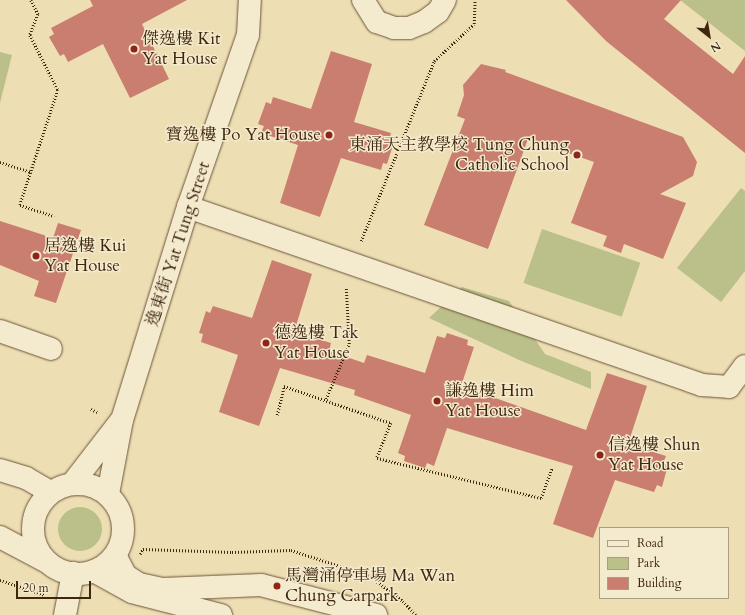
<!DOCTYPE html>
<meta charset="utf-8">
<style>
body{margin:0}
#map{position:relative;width:745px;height:615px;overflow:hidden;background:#eedeb4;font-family:Cardo,"Noto Serif TC",serif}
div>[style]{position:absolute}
.green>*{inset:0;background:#bbc08b;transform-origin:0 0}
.round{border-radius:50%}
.building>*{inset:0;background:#c97e6f}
.path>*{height:2.5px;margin-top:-1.25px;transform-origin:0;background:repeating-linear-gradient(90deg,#3f270f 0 1px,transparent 0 3px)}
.roads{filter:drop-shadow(0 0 1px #6b5538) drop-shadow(0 0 1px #6b5538)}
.minor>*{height:22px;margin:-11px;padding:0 11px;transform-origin:11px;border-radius:11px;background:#f4eace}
.minor>.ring{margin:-11px;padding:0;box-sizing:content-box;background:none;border:22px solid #f4eace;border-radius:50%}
.dots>*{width:11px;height:11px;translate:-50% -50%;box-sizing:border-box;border:2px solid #f4eace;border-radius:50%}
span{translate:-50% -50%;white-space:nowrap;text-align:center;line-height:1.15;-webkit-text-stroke:3px #f4eace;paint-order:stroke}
.poi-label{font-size:17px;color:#3f270f}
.left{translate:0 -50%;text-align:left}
.right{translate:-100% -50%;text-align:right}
.street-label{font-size:17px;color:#3f270f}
.legend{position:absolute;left:599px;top:527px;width:130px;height:72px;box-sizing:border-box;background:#f4eace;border:1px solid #ac9c82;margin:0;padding:5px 7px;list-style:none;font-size:12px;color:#3f270f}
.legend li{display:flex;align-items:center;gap:8px;height:20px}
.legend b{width:20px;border:1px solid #ac9c82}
.north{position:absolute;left:689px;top:16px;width:40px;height:40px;-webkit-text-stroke:3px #f4eace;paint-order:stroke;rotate:149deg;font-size:11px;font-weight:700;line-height:16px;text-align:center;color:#3f270f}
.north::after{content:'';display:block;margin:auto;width:14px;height:18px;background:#3f270f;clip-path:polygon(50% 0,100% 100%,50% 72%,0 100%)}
.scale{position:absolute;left:16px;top:581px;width:75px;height:18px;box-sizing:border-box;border:2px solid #3f270f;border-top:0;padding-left:5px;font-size:12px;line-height:14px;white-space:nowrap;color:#3f270f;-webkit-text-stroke:3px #f4eace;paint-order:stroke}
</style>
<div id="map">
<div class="green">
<div style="clip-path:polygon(680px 0,745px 0,745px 51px)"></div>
<div style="clip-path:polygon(0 52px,12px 55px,0 103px)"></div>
<div style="clip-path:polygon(741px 188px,745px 191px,745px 271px,721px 302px,677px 268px)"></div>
<div style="left:542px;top:229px;width:104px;height:57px;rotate:19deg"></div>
<div style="clip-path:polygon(462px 287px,509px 301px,545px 354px,591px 372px,591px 389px,519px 360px,429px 318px)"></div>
<div class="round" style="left:58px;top:507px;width:44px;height:44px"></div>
</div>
<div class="building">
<div style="clip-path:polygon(90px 0,187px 0,142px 24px,169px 79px,130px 98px,103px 44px,68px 62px,64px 54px,60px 56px,49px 37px,54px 34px,51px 28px,93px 6px)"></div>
<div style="clip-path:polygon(566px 0,681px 0,664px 19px,733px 74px,745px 56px,745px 153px,606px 41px)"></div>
<div style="clip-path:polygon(331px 51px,372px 64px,354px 122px,391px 133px,389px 141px,394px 142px,387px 164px,383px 163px,381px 170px,341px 158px,320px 217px,280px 203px,298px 145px,261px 133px,264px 126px,258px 124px,266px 102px,271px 104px,273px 97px,311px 109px)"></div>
<div style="clip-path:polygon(481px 64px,506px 70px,505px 72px,683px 137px,697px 162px,693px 176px,660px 194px,686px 203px,663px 259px,624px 244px,621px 253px,603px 246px,607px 236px,571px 223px,594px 162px,528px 139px,488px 249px,424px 225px,465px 119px,457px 116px,464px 95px,463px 85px)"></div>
<div style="clip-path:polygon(0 221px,53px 238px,58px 223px,81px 230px,56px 303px,34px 296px,39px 281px,0 265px)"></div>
<div style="clip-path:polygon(272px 260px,312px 274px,294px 332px,331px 343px,329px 351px,364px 363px,367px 355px,425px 373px,437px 336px,445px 338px,447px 333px,468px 340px,467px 345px,474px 347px,461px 386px,586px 430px,607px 373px,647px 386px,628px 444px,666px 456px,663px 463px,668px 465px,662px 487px,657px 485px,654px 492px,615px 480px,593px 538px,553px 524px,573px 466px,447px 428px,434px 466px,427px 463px,425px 468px,404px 461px,405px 456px,398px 453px,411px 415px,354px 395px,355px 390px,280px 368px,259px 426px,219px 412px,238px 355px,201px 342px,203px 334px,199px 333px,206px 311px,210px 313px,213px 306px,252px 318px)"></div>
</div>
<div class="path">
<div style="left:31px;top:0;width:16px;rotate:63deg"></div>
<div style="left:38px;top:14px;width:22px;rotate:111deg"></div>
<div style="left:30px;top:35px;width:62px;rotate:63deg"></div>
<div style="left:58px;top:90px;width:121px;rotate:108.3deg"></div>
<div style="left:20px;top:205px;width:36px;rotate:18deg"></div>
<div style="left:0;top:162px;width:33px;rotate:18deg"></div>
<div style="left:361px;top:241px;width:194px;rotate:-67.9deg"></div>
<div style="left:434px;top:61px;width:54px;rotate:-42.8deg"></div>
<div style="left:474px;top:24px;width:24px;rotate:-88deg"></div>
<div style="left:326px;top:399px;width:60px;rotate:-67.3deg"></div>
<div style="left:349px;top:344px;width:57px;rotate:-93deg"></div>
<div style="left:91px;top:409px;width:7px;rotate:27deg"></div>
<div style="left:277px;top:415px;width:30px;rotate:-76deg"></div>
<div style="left:284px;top:386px;width:113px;rotate:19.1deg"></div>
<div style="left:391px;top:423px;width:38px;rotate:112deg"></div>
<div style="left:377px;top:458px;width:169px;rotate:13.7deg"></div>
<div style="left:541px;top:498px;width:32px;rotate:-70deg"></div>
<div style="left:140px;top:554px;width:6px;rotate:-59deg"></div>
<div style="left:143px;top:549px;width:89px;rotate:1.9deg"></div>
<div style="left:232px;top:552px;width:59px;rotate:-1.9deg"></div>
<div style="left:291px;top:550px;width:83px;rotate:18.2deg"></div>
<div style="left:370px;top:576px;width:41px;rotate:37.1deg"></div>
<div style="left:403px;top:601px;width:19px;rotate:47deg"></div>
<div style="left:0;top:580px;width:47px;rotate:18.4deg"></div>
</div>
<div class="roads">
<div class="minor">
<div style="left:363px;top:0;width:26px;rotate:58deg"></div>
<div style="left:377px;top:22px;width:18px;rotate:19deg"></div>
<div style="left:394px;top:28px;width:15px"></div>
<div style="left:409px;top:28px;width:16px;rotate:-22deg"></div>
<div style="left:424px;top:22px;width:17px;rotate:-36deg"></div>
<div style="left:438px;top:12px;width:14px;rotate:-60deg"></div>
<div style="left:188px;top:207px;width:544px;rotate:19.1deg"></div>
<div style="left:702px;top:385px;width:27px;rotate:4deg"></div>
<div style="left:729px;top:387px;width:26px;rotate:-53deg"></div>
<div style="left:0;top:331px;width:54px;rotate:19.4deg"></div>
<div style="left:0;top:470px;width:27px;rotate:17deg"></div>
<div style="left:26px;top:478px;width:28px;rotate:30deg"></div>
<div class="ring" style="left:33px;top:484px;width:68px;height:68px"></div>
<div style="left:72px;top:484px;width:78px;rotate:-52.3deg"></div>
<div style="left:108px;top:494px;width:75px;rotate:-79.3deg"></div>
<div style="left:122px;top:420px;width:223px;rotate:-72.8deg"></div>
<div style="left:188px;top:207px;width:182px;rotate:-70.8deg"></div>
<div style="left:248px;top:35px;width:35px;rotate:-87deg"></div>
<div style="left:0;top:537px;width:53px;rotate:28deg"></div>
<div style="left:115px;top:555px;width:22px;rotate:63deg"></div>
<div style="left:125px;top:575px;width:17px;rotate:33deg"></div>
<div style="left:139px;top:584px;width:25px;rotate:12deg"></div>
<div style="left:163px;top:589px;width:98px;rotate:-2.3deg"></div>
<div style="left:261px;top:585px;width:119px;rotate:14.6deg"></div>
<div style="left:94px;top:571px;width:43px;rotate:28.9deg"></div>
<div style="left:132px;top:592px;width:92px;rotate:14.5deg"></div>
<div style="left:65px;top:615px;width:43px;rotate:-79.2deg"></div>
</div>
</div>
<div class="dots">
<div style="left:134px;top:49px;background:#8f2418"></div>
<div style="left:329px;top:135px;background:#8f2418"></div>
<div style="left:577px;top:155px;background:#8f2418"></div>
<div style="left:36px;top:256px;background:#8f2418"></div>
<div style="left:266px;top:343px;background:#8f2418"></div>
<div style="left:437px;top:401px;background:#8f2418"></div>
<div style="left:600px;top:455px;background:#8f2418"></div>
<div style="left:277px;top:586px;background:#8f2418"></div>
</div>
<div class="poi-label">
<span class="left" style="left:142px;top:49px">傑逸樓 Kit<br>Yat House</span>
<span class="right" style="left:321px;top:135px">寶逸樓 Po Yat House</span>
<span class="right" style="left:569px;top:155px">東涌天主教學校 Tung Chung<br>Catholic School</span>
<span class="left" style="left:44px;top:256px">居逸樓 Kui<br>Yat House</span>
<span class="left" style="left:274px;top:343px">德逸樓 Tak<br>Yat House</span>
<span class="left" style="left:445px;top:401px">謙逸樓 Him<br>Yat House</span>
<span class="left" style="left:608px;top:455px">信逸樓 Shun<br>Yat House</span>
<span class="left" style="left:285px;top:586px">馬灣涌停車場 Ma Wan<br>Chung Carpark</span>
</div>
<div class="street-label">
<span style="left:178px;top:244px;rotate:-72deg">逸東街 Yat Tung Street</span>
</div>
<ul class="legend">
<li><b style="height:5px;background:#f4eace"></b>Road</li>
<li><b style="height:11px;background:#bbc08b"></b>Park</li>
<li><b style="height:11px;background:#c97e6f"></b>Building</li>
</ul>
<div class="north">N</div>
<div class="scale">20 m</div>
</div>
